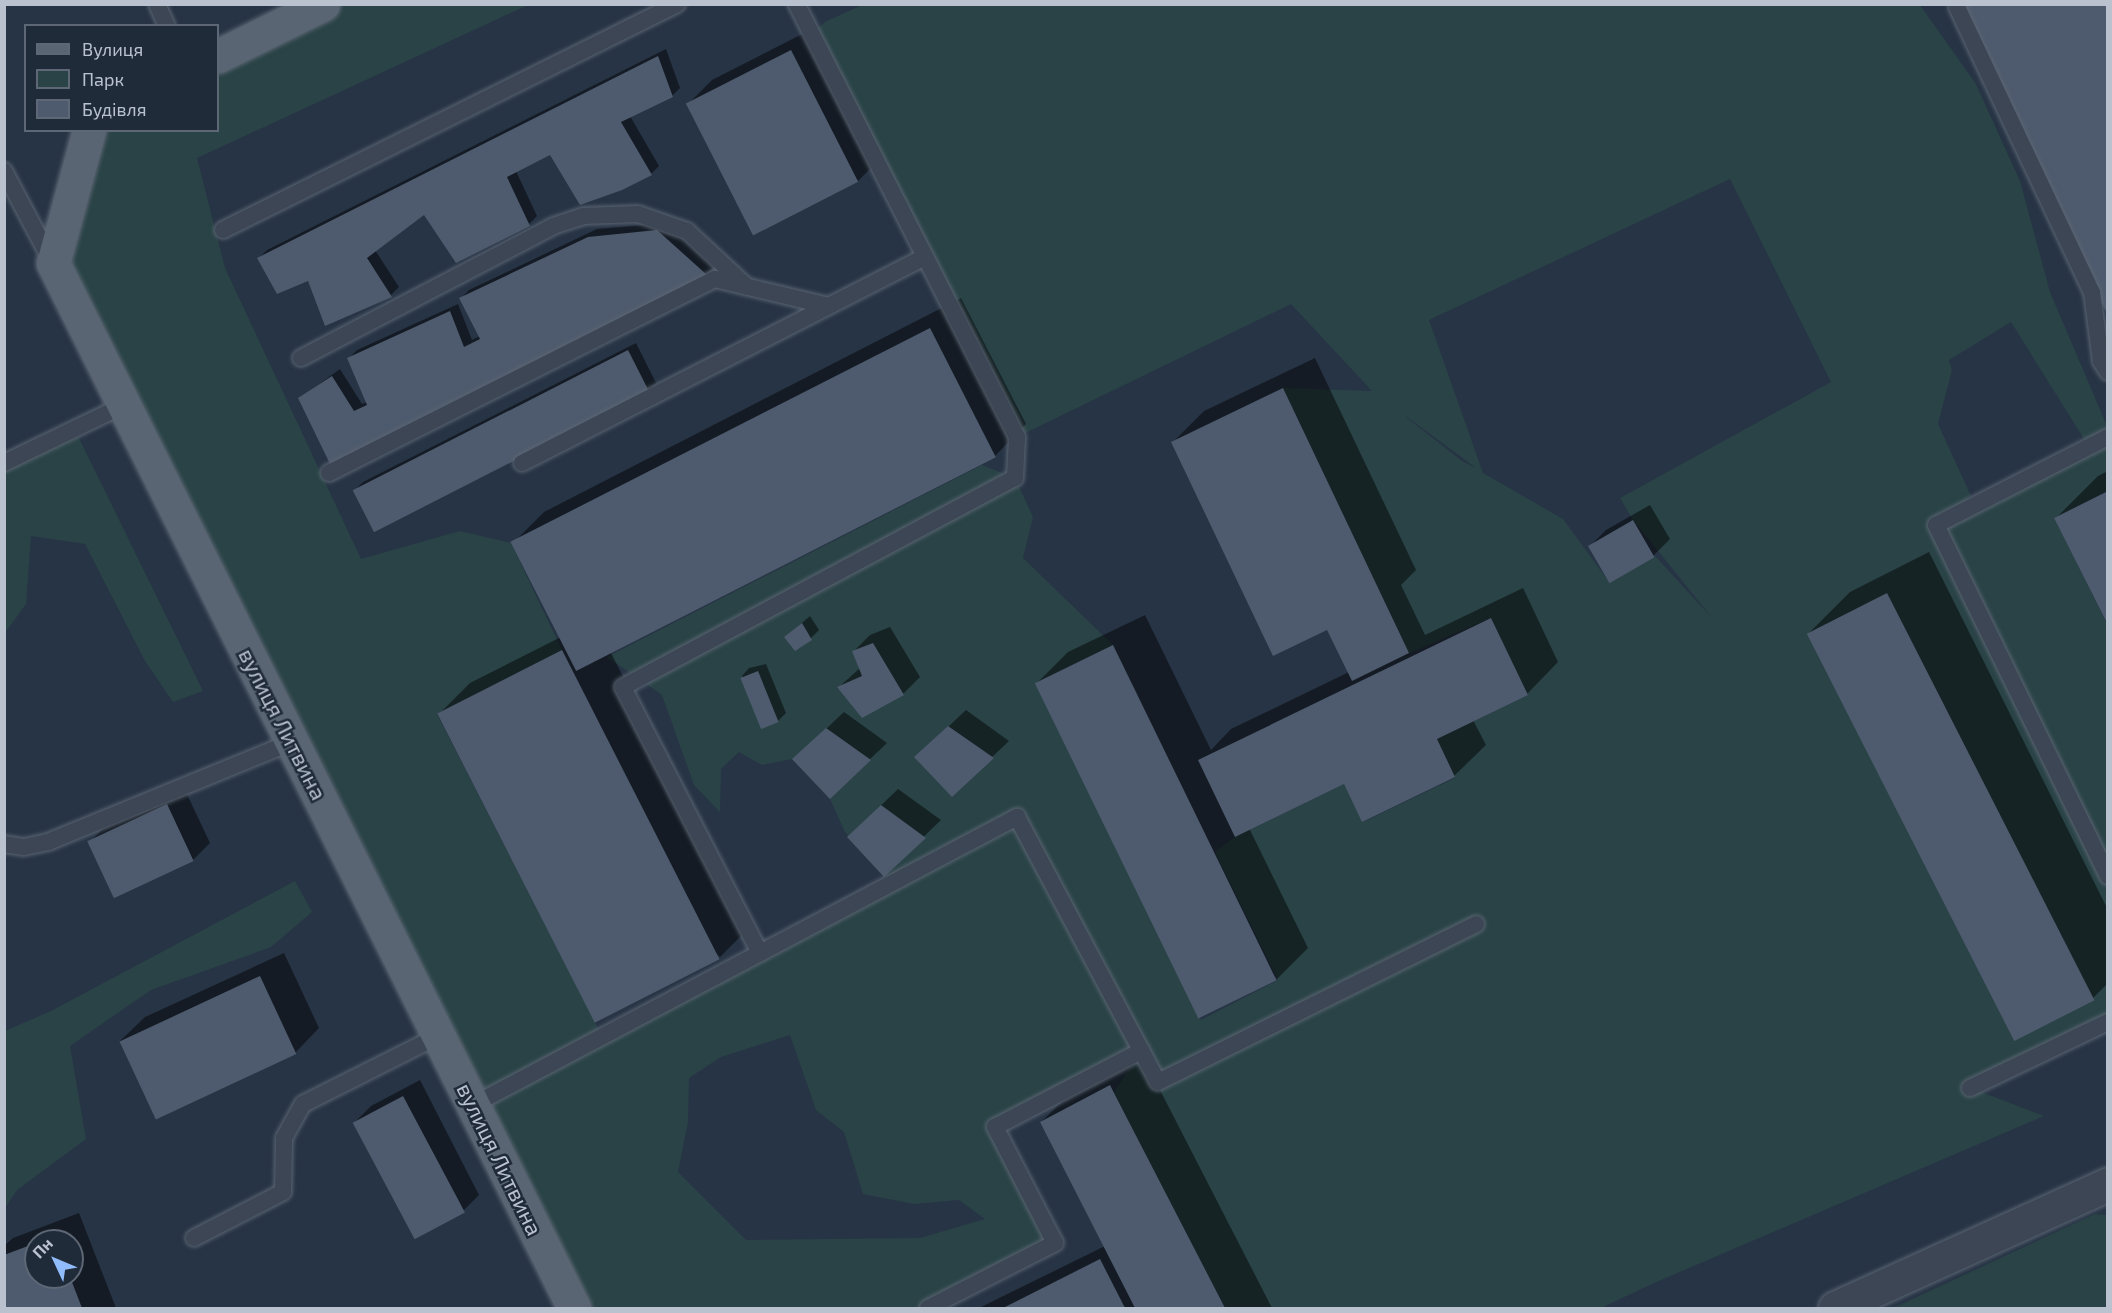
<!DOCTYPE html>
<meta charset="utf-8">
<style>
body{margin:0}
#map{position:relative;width:2112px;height:1313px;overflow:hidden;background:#273445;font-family:"Exo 2",sans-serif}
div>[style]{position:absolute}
.green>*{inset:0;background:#294346}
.shadow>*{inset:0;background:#0007}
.building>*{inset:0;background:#4e5b6e;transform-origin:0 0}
.roads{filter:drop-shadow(0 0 2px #5a6472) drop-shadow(0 0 2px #5a6472)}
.service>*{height:16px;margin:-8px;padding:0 8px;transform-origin:8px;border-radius:8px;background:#3c4654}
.tertiary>*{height:33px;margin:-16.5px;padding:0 16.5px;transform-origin:16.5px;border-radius:16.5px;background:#3c4654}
.primary>*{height:33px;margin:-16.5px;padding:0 16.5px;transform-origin:16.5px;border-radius:16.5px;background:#5a6574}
span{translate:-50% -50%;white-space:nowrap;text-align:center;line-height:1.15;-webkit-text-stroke:5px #202b3a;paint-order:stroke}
.street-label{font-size:22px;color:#b9c2ce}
.frame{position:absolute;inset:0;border:6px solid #b9c2ce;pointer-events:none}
.legend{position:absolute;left:24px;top:24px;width:195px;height:108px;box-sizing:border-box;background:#202b3a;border:2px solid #5d6775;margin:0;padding:8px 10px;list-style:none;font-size:18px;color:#b9c2ce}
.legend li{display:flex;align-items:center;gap:12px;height:30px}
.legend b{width:30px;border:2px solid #5d6775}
.north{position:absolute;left:24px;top:1229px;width:60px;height:60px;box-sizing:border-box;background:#202b3a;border:2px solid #5d6775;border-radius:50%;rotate:314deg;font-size:16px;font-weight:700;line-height:24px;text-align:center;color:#b9c2ce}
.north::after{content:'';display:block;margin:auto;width:21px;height:27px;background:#91bcfb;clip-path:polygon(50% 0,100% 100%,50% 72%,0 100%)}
</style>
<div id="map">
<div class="green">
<div style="clip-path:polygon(evenodd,864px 4px,1920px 5px,1976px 84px,2020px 181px,2050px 292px,2107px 426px,2107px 491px,2054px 518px,2107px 624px,2107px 1022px,1971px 1088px,2044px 1116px,1654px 1283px,1601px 1308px,1225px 1308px,1114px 1093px,1140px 1053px,996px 1127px,1055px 1243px,929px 1308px,574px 1308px,53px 263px,89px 131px,218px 130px,218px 56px,323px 5px,528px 5px,197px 158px,225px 268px,361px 559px,460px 531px,511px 543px,562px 650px,437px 714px,602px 1036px,893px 884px,845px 832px,830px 799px,792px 759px,762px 765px,739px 752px,721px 769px,720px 812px,694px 785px,662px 695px,607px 657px,982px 465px,1015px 478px,1033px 517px,1023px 558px,1113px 645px,1036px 683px,1201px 1020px,1278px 980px,1215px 852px,1235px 837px,1344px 784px,1363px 822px,1455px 778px,1437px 739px,1528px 695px,1491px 618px,1409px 653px,1283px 388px,1372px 391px,1291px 304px,1017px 437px,811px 34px,825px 22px,864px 4px,1730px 179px,1831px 382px,1620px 498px,1633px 520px,1713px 619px,1655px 556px,1610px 583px,1563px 519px,1483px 473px,1429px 320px,1730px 179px,864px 4px,2011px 322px,2089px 447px,1939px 522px,1971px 496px,1938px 424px,1952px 370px,1949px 360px,2011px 322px,864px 4px,1406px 417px,1407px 417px,1476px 468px,1462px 461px,1406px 417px,864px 4px,790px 1035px,816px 1110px,844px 1132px,863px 1194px,914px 1204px,959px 1200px,985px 1219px,920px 1238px,746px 1240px,678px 1172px,688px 1122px,689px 1078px,721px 1057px,790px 1035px)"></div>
<div style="clip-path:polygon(74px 428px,203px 691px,173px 702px,145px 661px,85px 544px,31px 536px,26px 604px,5px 633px,5px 463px)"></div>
<div style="clip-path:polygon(295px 881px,312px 912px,271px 947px,151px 990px,70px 1046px,86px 1139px,17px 1190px,5px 1208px,5px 1031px,51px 1011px)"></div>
<div style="clip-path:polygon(2095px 1214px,2107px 1215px,2107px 1308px,1893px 1308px)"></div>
</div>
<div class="shadow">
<div style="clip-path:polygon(816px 27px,882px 157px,858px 181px,688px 104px,712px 80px)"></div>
<div style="clip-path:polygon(666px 49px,680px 88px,672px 96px,630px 116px,659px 166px,651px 174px,621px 189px,550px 153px,516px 171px,537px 216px,529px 224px,425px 213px,375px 250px,399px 287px,391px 295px,308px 279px,259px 258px,267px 250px)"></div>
<div style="clip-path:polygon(666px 223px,714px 267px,706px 274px,405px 425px,300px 398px,340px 369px,362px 404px,367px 402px,349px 358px,357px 350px,458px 304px,472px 340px,480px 336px,461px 298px,469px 290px,597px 229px)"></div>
<div style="clip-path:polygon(961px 298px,1026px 424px,995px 456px,611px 653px,751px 926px,720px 957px,439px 714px,470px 683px,561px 637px,513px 543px,544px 512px)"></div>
<div style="clip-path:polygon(636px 343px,656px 383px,648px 391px,355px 490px,363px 482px)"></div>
<div style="clip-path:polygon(1315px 358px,1416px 570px,1401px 585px,1425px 635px,1523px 588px,1558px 662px,1527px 694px,1473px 720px,1486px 745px,1454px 776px,1345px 782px,1249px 828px,1308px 948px,1277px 979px,1037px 683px,1068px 652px,1145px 615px,1211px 750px,1231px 729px,1349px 672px,1329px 631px,1173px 442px,1204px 411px)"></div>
<div style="clip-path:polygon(2108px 471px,2108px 621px,2056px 518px,2098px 476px)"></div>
<div style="clip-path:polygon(1650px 505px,1670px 539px,1653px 556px,1590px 546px,1606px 530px)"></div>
<div style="clip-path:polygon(1929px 552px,2108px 910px,2108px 983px,2090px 1001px,1808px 634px,1850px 592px)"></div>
<div style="clip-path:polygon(810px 616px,819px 630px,811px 638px,786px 637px)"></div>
<div style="clip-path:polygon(890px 627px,920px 677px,903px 694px,839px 687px,860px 668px,853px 652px,870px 635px)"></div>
<div style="clip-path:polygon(766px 664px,786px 713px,778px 721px,742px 676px,749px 668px)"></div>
<div style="clip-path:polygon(966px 710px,1009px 741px,952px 795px,933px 741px)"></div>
<div style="clip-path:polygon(844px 712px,887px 743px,830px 797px,811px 743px)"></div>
<div style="clip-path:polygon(184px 788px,210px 843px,193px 860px,90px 842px,106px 825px)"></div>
<div style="clip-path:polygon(898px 789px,941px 820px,884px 875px,866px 820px)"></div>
<div style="clip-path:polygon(284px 953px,319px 1028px,295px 1053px,120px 1041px,145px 1017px)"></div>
<div style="clip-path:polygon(1142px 1055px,1272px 1308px,979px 1308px,1105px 1246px,1041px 1122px,1073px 1091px)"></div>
<div style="clip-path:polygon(420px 1080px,479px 1195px,463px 1211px,354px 1123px,371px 1106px)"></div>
<div style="clip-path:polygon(evenodd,79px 1213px,116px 1308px,6px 1308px,4px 1246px,13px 1238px,79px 1213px,36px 1241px,72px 1241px,72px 1277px,36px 1277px,36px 1241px)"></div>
</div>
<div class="building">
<div style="clip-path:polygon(1961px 4px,2108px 4px,2108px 316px)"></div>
<div style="left:791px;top:50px;width:148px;height:118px;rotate:63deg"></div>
<div style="clip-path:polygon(658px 56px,673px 97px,621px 122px,652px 175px,622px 190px,580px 205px,550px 155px,507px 177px,530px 226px,456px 263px,424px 215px,367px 258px,392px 297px,325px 326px,308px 281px,277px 294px,257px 258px)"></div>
<div style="clip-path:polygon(657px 230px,707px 275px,331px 466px,298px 398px,332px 376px,354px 411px,367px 405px,347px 358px,450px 311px,464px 347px,480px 339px,459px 298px,588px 237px)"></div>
<div style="left:930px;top:328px;width:145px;height:471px;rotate:63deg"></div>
<div style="left:628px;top:350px;width:47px;height:309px;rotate:63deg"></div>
<div style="clip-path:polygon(1283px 388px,1409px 653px,1352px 681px,1327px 630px,1273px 656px,1171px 442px)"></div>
<div style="clip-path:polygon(2108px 491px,2108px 625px,2054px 518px)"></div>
<div style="left:1633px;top:520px;width:43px;height:52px;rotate:60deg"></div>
<div style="left:1887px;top:593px;width:457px;height:90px;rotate:63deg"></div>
<div style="clip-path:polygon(1491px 618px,1528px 695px,1437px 739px,1455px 777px,1362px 822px,1344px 784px,1235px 837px,1198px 760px)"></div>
<div style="clip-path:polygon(802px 623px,812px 640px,795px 651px,784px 637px)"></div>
<div style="clip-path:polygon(873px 643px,904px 695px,862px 718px,837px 687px,862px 676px,852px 651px)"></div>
<div style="left:1113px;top:645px;width:373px;height:87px;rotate:64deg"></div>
<div style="left:562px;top:650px;width:347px;height:140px;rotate:63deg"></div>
<div style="left:758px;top:671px;width:55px;height:19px;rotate:68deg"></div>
<div style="clip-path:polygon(948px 726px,994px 758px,952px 797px,914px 757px)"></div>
<div style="clip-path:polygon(826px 728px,871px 760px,830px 799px,792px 759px)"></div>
<div style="left:167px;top:804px;width:63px;height:88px;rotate:65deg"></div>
<div style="clip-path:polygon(881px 805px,926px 838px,884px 877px,847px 837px)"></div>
<div style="left:260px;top:976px;width:86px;height:155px;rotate:65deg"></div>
<div style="clip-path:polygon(1110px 1085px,1114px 1093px,1225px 1308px,1135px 1308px,1040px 1122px)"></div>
<div style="left:403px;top:1096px;width:132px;height:57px;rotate:62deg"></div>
<div style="clip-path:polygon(55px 1236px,57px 1241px,42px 1241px)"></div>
<div style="clip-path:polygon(36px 1243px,36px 1277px,70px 1277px,82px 1308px,4px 1308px,4px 1255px)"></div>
<div style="clip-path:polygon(1100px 1259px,1125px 1308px,1003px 1308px)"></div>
</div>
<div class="roads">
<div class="service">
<div style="left:157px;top:4px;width:24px;rotate:66deg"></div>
<div style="left:1957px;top:7px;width:315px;rotate:64.7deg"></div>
<div style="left:2092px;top:292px;width:70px;rotate:82.6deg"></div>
<div style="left:2101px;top:361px;width:13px;rotate:58deg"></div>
<div style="left:4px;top:171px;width:101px;rotate:62.2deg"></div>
<div style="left:223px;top:230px;width:507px;rotate:-26.46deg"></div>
<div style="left:301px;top:358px;width:284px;rotate:-27.6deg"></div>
<div style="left:553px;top:226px;width:32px;rotate:-18deg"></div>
<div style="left:583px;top:216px;width:55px;rotate:-2.1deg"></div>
<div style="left:638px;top:214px;width:52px;rotate:19.1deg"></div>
<div style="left:687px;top:231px;width:82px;rotate:43deg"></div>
<div style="left:2108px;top:437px;width:193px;rotate:152.9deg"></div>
<div style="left:1936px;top:525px;width:391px;rotate:63.9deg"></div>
<div style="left:4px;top:463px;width:133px;rotate:-25.8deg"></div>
<div style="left:522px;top:463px;width:452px;rotate:-27.1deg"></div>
<div style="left:329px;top:473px;width:432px;rotate:-26.7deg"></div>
<div style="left:715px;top:279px;width:116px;rotate:13.4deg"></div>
<div style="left:4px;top:844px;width:20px;rotate:9deg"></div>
<div style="left:24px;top:847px;width:25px;rotate:-12deg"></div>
<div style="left:48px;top:842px;width:264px;rotate:-22.3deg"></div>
<div style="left:760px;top:953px;width:299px;rotate:-117.3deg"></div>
<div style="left:623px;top:687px;width:444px;rotate:-28.1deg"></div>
<div style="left:1015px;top:478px;width:41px;rotate:-87.2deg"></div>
<div style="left:1017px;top:437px;width:486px;rotate:-117deg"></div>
<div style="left:1970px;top:1088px;width:153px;rotate:-25.6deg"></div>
<div style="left:473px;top:1105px;width:616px;rotate:-27.9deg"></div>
<div style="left:1017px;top:817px;width:300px;rotate:62deg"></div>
<div style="left:1158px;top:1082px;width:355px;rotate:-26.4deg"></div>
<div style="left:194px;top:1238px;width:100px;rotate:-27.3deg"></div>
<div style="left:283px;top:1192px;width:54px;rotate:-88.9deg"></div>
<div style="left:284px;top:1138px;width:39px;rotate:-61deg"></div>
<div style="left:303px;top:1104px;width:151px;rotate:-26.7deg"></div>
<div style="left:928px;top:1308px;width:143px;rotate:-27.1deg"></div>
<div style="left:1055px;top:1243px;width:131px;rotate:-117.3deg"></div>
<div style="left:995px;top:1127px;width:165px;rotate:-27.5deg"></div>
</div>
<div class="tertiary">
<div style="left:1835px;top:1308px;width:300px;rotate:-24.4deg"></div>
</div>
<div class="primary">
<div style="left:218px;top:56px;width:117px;rotate:-26.3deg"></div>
<div style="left:89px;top:130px;width:138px;rotate:105.1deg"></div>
<div style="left:53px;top:263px;width:1168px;rotate:63.5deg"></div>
</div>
</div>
<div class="street-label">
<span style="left:283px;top:724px;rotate:63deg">вулиця Литвина</span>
<span style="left:500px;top:1159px;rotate:64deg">вулиця Литвина</span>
</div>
<div class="frame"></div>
<ul class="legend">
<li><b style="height:8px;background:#5a6574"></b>Вулиця</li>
<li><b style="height:16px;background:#294346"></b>Парк</li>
<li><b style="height:16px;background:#4e5b6e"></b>Будівля</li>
</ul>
<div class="north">Пн</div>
</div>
